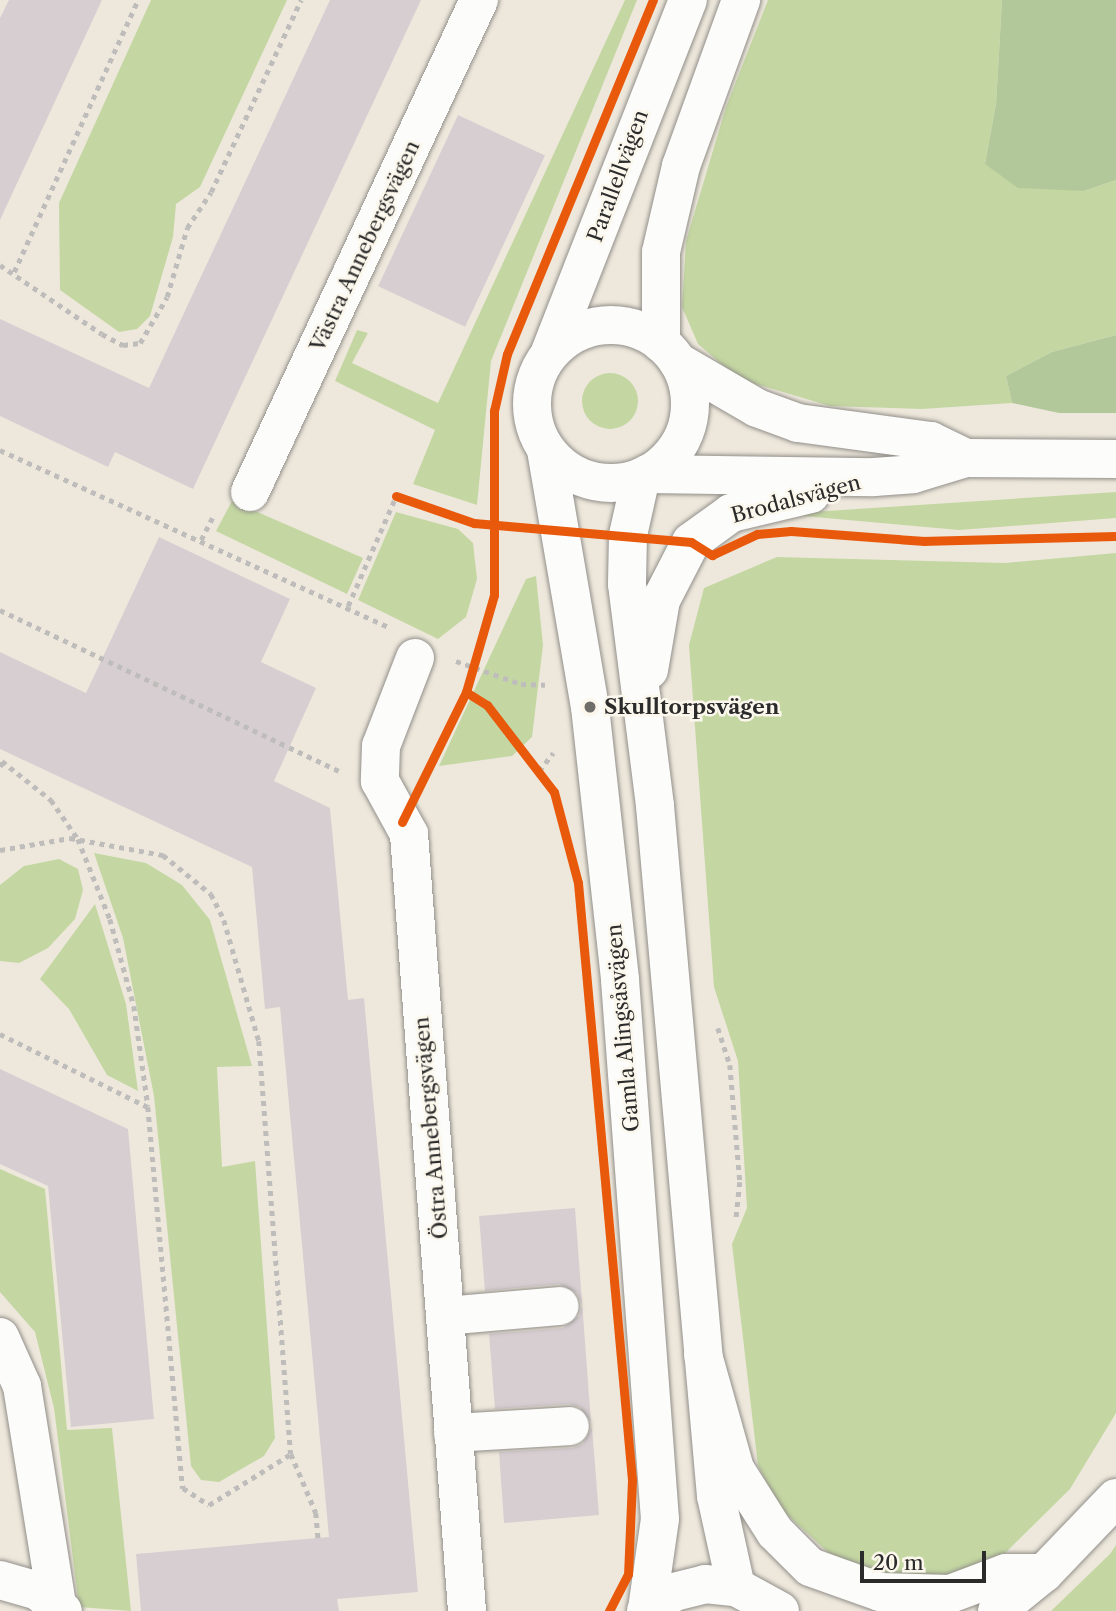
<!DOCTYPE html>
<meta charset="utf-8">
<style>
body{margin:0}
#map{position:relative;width:1116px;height:1611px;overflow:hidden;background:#eee8dc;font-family:"Libre Caslon Text",serif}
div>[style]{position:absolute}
.green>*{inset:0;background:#c4d7a2}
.round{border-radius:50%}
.forest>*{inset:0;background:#b2c89b}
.building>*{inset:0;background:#d7ced2;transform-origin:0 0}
.path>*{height:4.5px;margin-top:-2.25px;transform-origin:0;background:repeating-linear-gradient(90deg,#bebdbb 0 5px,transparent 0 10px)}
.roads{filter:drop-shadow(0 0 2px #928f8a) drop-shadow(0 0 2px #928f8a)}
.minor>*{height:38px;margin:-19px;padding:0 19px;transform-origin:19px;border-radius:19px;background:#fcfcfa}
.minor>.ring{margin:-19px;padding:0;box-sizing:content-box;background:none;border:38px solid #fcfcfa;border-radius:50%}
.highway>*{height:38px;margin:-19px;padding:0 19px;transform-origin:19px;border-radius:19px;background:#fcfcfa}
.cycleway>*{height:9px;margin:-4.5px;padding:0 4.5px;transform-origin:4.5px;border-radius:4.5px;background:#e8590c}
.dots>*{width:19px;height:19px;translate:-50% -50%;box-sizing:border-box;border:4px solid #fbf7ec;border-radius:50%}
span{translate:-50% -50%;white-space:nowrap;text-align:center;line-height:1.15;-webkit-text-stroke:5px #fbf7ec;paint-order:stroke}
.street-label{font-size:21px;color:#2b2b2b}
.poi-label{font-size:21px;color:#2b2b2b;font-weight:700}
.left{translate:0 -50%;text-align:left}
.scale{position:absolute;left:860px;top:1551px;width:126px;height:32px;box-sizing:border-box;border:4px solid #2b2b2b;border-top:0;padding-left:9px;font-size:21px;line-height:24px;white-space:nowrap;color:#2b2b2b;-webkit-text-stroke:5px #fbf7ec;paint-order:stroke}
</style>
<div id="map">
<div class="green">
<div style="clip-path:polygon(151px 0,287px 0,200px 187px,176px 204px,173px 237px,150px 316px,137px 329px,119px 332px,60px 290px,59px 203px)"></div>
<div style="clip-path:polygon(625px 0,637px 0,491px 361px,477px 505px,413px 484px,435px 430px,335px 381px,357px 330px,368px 333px,352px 363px,438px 403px)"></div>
<div style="clip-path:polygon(768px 0,1002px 0,996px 104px,985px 164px,1084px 191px,1116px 180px,1116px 335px,1052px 352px,1006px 376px,1012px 403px,922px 409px,830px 406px,739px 379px,698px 344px,682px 307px,686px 241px,726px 107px)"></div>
<div class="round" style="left:582px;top:373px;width:56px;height:56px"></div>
<div style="clip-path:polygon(1116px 492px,1116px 518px,959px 530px,781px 514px)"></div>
<div style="clip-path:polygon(232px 501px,363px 558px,347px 594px,216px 531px)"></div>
<div style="clip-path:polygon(396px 512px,458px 529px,473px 543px,477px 579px,466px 617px,438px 639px,358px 600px)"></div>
<div style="clip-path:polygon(1116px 553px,1116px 1413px,1070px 1489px,988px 1570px,916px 1579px,847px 1570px,781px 1509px,758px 1466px,732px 1244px,747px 1208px,738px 1061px,714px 987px,689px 645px,704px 588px,777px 557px,1005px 563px)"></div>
<div style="clip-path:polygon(536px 576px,543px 645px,532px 737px,512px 756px,439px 766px,526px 579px)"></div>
<div style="clip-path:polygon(94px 853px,146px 863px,182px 885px,210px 920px,252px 1066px,217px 1067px,222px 1167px,255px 1161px,275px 1438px,264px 1456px,219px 1482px,201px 1480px,191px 1466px,154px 1096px,123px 938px)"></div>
<div style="clip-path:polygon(59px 859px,78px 869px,83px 890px,75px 919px,48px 948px,19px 963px,0 961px,0 885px,24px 866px)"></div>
<div style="clip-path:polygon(95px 904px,126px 1004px,138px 1091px,107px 1075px,69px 1009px,40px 979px)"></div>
<div style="clip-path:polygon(0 1169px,45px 1189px,67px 1430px,112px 1428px,131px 1611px,79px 1607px,54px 1408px,35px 1332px,0 1292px)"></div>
<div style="clip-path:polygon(1116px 1545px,1116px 1611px,1051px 1611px,1110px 1554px)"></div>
</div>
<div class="forest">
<div style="clip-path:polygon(1002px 0,1116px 0,1116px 180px,1084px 191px,1018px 188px,985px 164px,996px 104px)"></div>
<div style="clip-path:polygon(1116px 335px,1116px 413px,1059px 413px,1012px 403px,1006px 376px,1052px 352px)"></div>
</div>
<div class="building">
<div style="clip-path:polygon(9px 0,102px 0,0 220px,0 18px)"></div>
<div style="clip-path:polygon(330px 0,421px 0,193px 489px,115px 452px,108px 467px,0 416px,0 319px,149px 388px)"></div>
<div style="left:458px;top:115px;width:96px;height:189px;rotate:25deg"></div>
<div style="clip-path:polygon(159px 537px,290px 599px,261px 662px,316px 688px,274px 781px,330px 808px,348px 1000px,364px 998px,418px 1592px,337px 1599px,339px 1611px,141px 1611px,136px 1554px,329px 1537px,280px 1007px,265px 1009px,252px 867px,0 749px,0 652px,86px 693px)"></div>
<div style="clip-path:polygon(0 1069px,128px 1129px,154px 1419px,71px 1427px,48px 1186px,0 1164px)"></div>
<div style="clip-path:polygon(575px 1208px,591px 1422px,580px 1407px,569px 1404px,495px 1409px,489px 1334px,563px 1328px,579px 1316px,582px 1305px,577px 1293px,559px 1284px,485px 1291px,479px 1216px)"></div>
<div style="clip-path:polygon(592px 1427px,599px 1515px,504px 1523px,499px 1452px,572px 1448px,583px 1444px)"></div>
</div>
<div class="path">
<div style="left:0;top:265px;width:123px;rotate:34.1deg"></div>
<div style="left:102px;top:334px;width:24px;rotate:28deg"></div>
<div style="left:123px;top:345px;width:17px;rotate:-7deg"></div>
<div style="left:140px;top:343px;width:53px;rotate:-59.6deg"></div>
<div style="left:167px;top:297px;width:72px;rotate:-73.8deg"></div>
<div style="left:187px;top:228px;width:43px;rotate:-56.3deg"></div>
<div style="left:211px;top:192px;width:212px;rotate:-64.9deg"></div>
<div style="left:14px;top:272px;width:299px;rotate:-65.5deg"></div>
<div style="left:0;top:450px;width:427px;rotate:24.5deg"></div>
<div style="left:201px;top:540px;width:30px;rotate:-63deg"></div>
<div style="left:348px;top:606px;width:120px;rotate:-66.4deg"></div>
<div style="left:0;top:610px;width:375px;rotate:25.4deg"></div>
<div style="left:456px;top:661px;width:69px;rotate:19.5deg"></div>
<div style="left:521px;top:684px;width:24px;rotate:2deg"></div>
<div style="left:0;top:767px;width:6px;rotate:-72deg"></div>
<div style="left:2px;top:761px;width:63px;rotate:38.5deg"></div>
<div style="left:51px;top:800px;width:47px;rotate:55.3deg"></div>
<div style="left:78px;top:839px;width:86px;rotate:68.2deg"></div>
<div style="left:110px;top:919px;width:90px;rotate:74.6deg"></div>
<div style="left:134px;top:1006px;width:101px;rotate:82deg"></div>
<div style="left:539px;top:771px;width:23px;rotate:-52deg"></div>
<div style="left:0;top:850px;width:71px;rotate:-9.7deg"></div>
<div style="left:70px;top:838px;width:95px;rotate:10.4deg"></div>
<div style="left:163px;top:855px;width:62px;rotate:39.1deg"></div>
<div style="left:211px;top:894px;width:29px;rotate:63deg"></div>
<div style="left:224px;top:920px;width:126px;rotate:73.9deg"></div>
<div style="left:259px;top:1041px;width:414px;rotate:85.6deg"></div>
<div style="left:291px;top:1454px;width:64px;rotate:67deg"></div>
<div style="left:316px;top:1513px;width:25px;rotate:85deg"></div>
<div style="left:718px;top:1028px;width:39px;rotate:72deg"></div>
<div style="left:730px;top:1065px;width:117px;rotate:85.1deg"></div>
<div style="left:740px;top:1182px;width:37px;rotate:96deg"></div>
<div style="left:0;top:1034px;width:165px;rotate:26.3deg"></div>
<div style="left:148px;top:1107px;width:383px;rotate:84.8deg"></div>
<div style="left:183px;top:1488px;width:31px;rotate:33deg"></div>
<div style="left:209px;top:1505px;width:97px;rotate:-31.9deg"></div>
</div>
<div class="roads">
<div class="minor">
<div class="ring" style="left:532px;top:325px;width:120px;height:120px"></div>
<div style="left:661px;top:343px;width:91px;rotate:-90deg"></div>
<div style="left:661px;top:252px;width:88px;rotate:-76.9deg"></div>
<div style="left:681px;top:166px;width:177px;rotate:-70.1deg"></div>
<div style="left:550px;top:352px;width:378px;rotate:-68.6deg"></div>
<div style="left:678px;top:362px;width:91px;rotate:30.2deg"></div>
<div style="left:757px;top:408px;width:44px;rotate:20.1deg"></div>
<div style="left:798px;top:423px;width:134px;rotate:7.7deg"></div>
<div style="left:931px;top:441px;width:39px;rotate:26deg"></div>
<div style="left:546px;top:450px;width:261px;rotate:80.3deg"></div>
<div style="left:590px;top:707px;width:275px;rotate:83.7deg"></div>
<div style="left:620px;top:980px;width:540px;rotate:85.76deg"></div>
<div style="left:660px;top:1519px;width:91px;rotate:98.2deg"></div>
<div style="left:647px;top:474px;width:227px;rotate:0.8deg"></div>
<div style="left:874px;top:477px;width:39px;rotate:-4deg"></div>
<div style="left:913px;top:474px;width:55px;rotate:-16.8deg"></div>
<div style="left:966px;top:458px;width:150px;rotate:0.4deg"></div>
<div style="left:641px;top:477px;width:59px;rotate:102.6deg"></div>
<div style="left:628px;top:535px;width:49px;rotate:91.2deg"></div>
<div style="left:627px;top:584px;width:224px;rotate:82.8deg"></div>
<div style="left:655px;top:806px;width:693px;rotate:84.95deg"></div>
<div style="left:716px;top:1496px;width:93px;rotate:77.6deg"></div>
<div style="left:250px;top:492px;width:543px;rotate:-65.04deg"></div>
<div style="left:415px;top:658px;width:94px;rotate:111.1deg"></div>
<div style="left:381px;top:746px;width:35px;rotate:92deg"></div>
<div style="left:380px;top:781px;width:60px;rotate:61.3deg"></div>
<div style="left:409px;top:834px;width:779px;rotate:85.73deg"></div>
<div style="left:649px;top:670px;width:71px;rotate:-80.3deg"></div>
<div style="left:661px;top:600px;width:65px;rotate:-62.7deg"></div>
<div style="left:691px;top:542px;width:49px;rotate:-35.9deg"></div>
<div style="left:731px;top:513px;width:82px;rotate:-13.4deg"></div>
<div style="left:445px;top:1316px;width:115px;rotate:-5deg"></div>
<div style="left:0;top:1337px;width:54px;rotate:65.8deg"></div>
<div style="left:22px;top:1386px;width:222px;rotate:80.9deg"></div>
<div style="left:453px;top:1433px;width:117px;rotate:-3.4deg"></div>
<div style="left:0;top:1580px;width:40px;rotate:16deg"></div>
<div style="left:38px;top:1591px;width:32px;rotate:39deg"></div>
<div style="left:646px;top:1611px;width:34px;rotate:-34deg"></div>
<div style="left:674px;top:1592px;width:32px;rotate:-14deg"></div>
<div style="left:705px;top:1584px;width:31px;rotate:6deg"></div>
<div style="left:736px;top:1587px;width:50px;rotate:28.6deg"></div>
</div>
<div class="highway">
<div style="left:703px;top:1355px;width:118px;rotate:74.3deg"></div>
<div style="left:735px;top:1469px;width:75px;rotate:57.6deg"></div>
<div style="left:775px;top:1532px;width:49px;rotate:45deg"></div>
<div style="left:810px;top:1567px;width:74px;rotate:19.7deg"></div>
<div style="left:880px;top:1592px;width:70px;rotate:1.6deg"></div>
<div style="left:950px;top:1594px;width:60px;rotate:-20.6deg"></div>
<div style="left:1006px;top:1573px;width:38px"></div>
<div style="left:997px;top:1611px;width:60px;rotate:-39deg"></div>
<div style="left:1044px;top:1573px;width:104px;rotate:-46.2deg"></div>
</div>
</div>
<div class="cycleway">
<div style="left:396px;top:496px;width:83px;rotate:19.1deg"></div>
<div style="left:474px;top:523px;width:218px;rotate:5deg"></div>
<div style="left:691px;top:542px;width:25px;rotate:32deg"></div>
<div style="left:712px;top:555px;width:50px;rotate:-25deg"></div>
<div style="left:757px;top:534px;width:34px;rotate:-5deg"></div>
<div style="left:791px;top:531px;width:134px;rotate:4.3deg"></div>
<div style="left:925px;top:541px;width:191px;rotate:-1.5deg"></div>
<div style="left:466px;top:692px;width:25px;rotate:32deg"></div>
<div style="left:487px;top:705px;width:110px;rotate:52.4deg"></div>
<div style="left:554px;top:792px;width:94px;rotate:75.2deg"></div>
<div style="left:578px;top:883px;width:599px;rotate:84.83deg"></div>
<div style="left:632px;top:1480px;width:94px;rotate:92.4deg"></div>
<div style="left:628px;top:1574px;width:42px;rotate:117.2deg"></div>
<div style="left:402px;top:822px;width:145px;rotate:-63.8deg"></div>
<div style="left:466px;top:692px;width:101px;rotate:-73.9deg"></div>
<div style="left:494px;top:595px;width:184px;rotate:-90deg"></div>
<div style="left:494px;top:411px;width:58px;rotate:-77.2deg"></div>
<div style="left:507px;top:354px;width:383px;rotate:-67.6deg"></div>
</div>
<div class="dots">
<div style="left:590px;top:707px;background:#6f6d69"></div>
</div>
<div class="street-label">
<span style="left:618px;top:176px;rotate:-70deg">Parallellvägen</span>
<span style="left:365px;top:246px;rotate:-65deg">Västra Annebergsvägen</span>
<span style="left:796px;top:499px;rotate:-15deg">Brodalsvägen</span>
<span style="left:623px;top:1028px;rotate:-95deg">Gamla Alingsåsvägen</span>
<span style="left:431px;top:1128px;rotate:-95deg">Östra Annebergsvägen</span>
</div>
<div class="poi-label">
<span class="left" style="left:604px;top:707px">Skulltorpsvägen</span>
</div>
<div class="scale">20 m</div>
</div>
